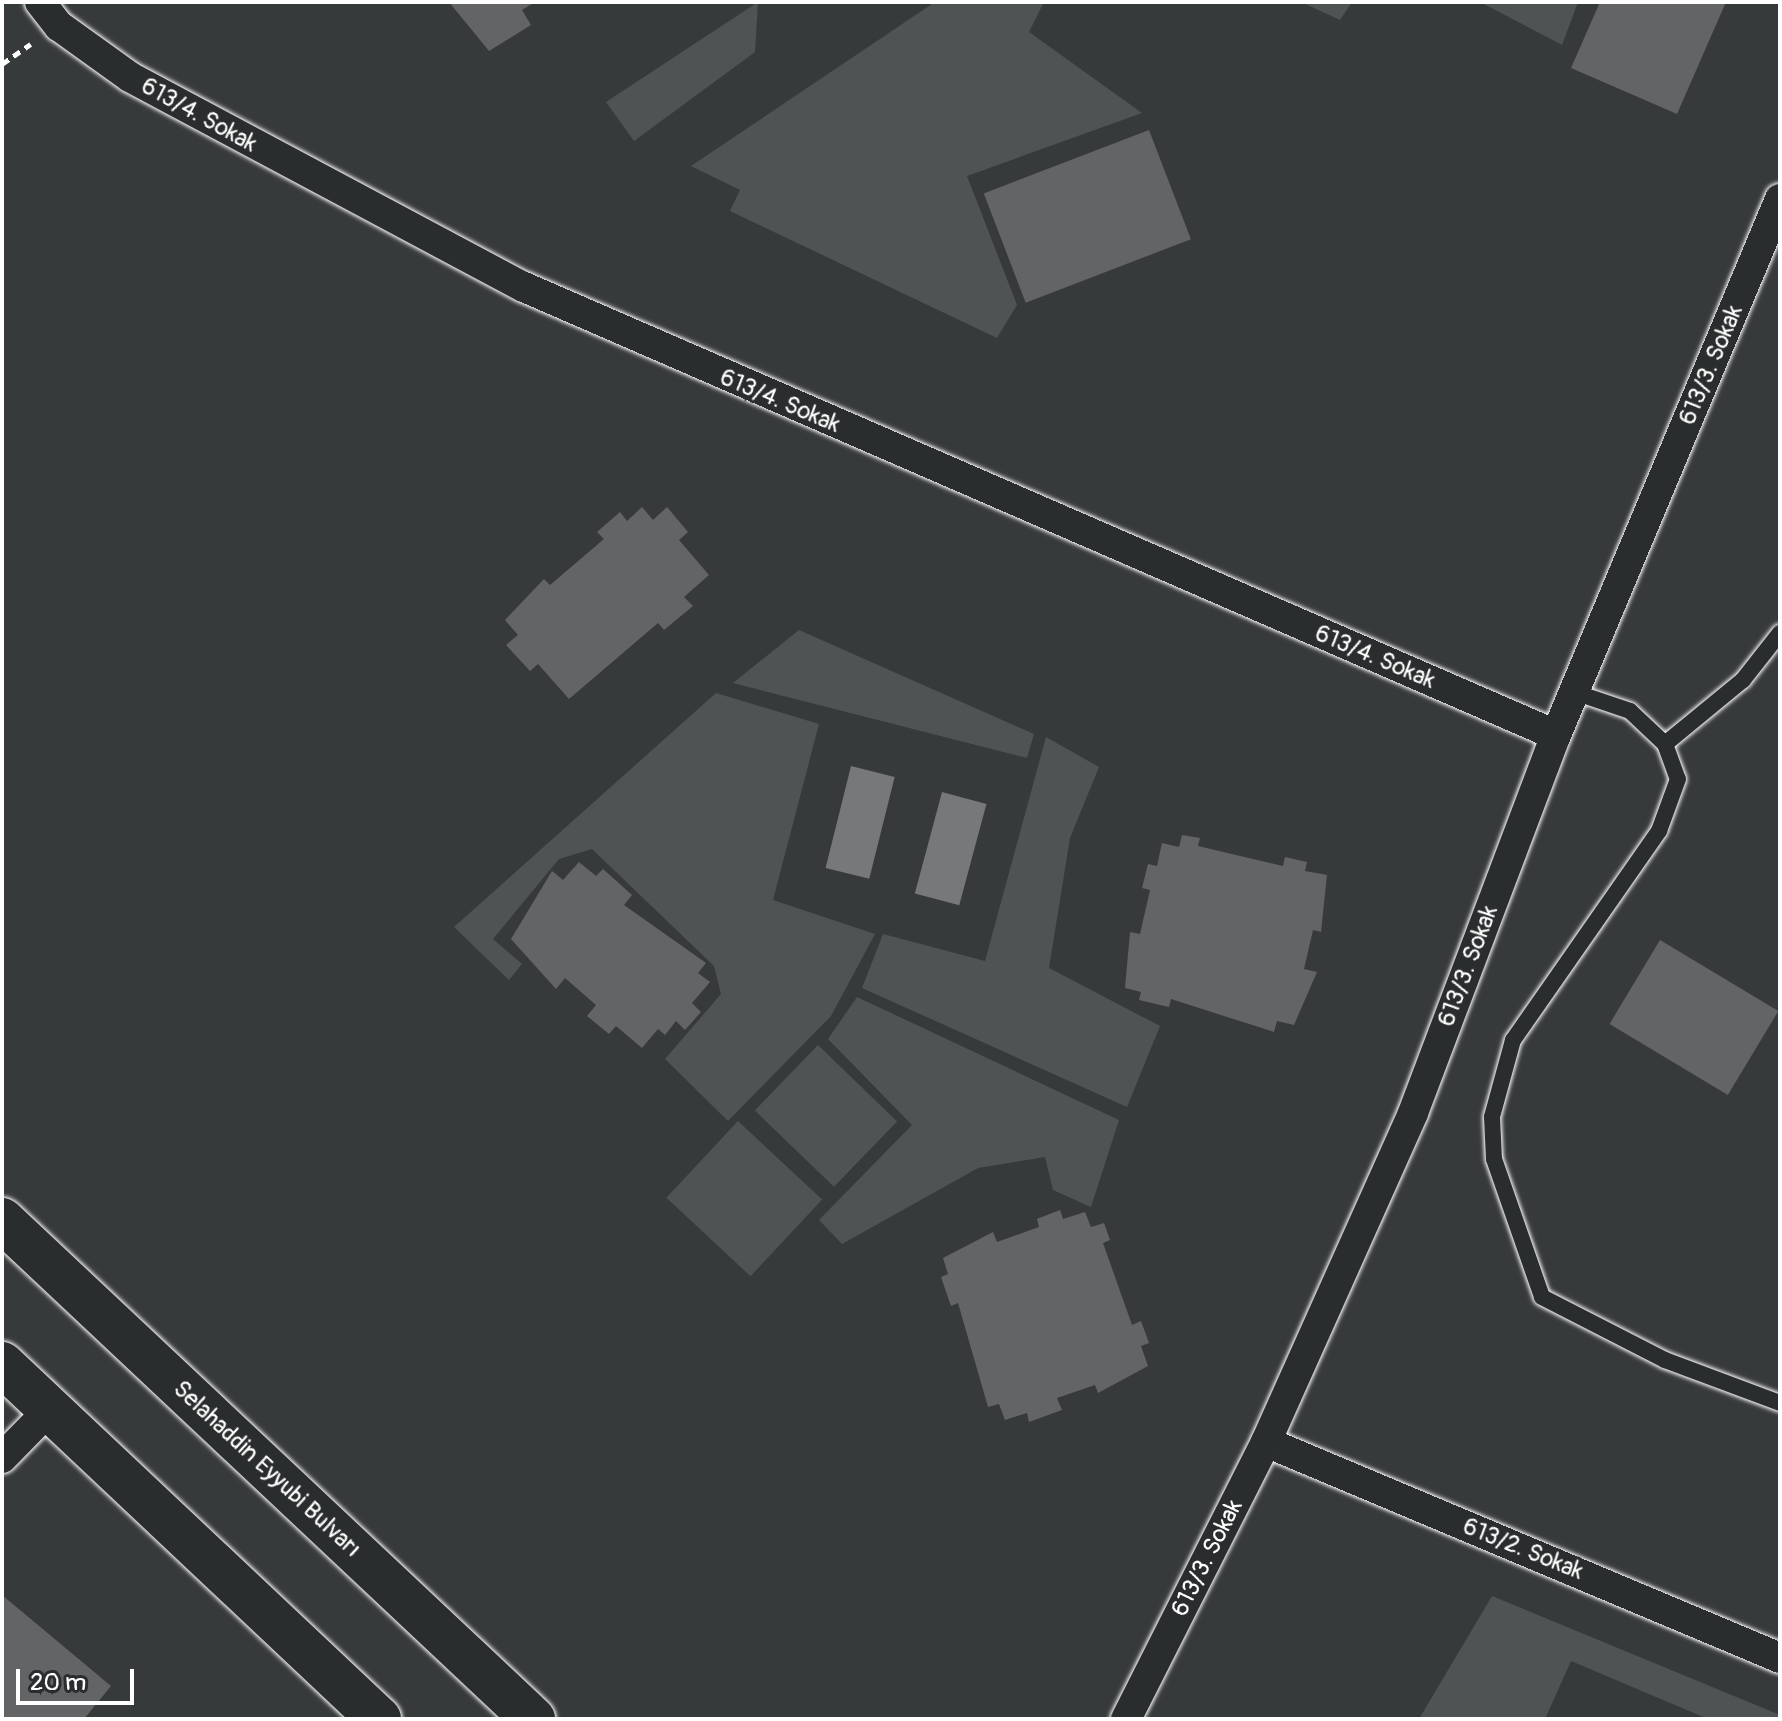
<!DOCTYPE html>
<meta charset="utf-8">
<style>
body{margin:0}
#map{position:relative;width:1782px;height:1721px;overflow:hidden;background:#373a3b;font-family:Pangolin,sans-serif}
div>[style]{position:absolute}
.green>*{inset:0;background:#505354;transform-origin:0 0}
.water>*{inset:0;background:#767879;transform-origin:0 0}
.building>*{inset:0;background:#636465;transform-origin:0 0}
.path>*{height:5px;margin-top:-2.5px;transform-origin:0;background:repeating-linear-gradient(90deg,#fff 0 8px,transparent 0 14px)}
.roads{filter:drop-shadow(0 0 2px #fff) drop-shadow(0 0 2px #fff)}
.lane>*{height:16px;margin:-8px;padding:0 8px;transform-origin:8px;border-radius:8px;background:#2a2d2e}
.street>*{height:30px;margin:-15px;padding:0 15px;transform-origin:15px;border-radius:15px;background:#2a2d2e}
.primary>*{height:44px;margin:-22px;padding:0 22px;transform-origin:22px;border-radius:22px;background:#2a2d2e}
span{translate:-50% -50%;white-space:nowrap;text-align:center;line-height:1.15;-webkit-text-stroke:6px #2a2d2e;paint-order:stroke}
.street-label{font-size:24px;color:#fff}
.frame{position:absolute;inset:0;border:4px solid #fff;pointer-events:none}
.scale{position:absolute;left:16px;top:1669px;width:118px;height:36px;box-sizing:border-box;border:4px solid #fff;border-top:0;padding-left:10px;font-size:24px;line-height:28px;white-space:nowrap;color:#fff;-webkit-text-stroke:6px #2a2d2e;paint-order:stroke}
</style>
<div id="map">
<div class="green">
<div style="clip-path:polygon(758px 2px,755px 52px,634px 141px,606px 102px)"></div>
<div style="clip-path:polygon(935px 2px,1044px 2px,1029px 32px,1142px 113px,967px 176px,1017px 305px,997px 338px,730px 211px,740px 190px,691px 166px)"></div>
<div style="clip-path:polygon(1301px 2px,1352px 2px,1340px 20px)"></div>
<div style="clip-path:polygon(1480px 2px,1578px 2px,1562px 45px)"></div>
<div style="clip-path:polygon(799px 630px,1034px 734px,1027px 758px,733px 683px)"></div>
<div style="clip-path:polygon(716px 693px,819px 724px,773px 900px,875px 934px,831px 1016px,728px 1121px,665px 1059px,721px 994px,714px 966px,592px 849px,559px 859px,493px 939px,522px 964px,509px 980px,454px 927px)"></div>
<div style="clip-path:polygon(1046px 737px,1099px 767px,1070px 838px,1049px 968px,1160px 1026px,1127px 1107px,862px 988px,883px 934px,985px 961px)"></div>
<div style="clip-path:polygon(857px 997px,1119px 1120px,1091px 1207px,1053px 1190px,1045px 1157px,978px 1168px,842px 1244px,819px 1220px,912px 1125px,828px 1039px)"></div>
<div style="left:818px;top:1045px;width:110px;height:91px;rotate:44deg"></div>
<div style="left:738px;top:1121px;width:115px;height:105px;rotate:43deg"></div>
<div style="clip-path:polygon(1492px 1596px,1780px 1715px,1780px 1719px,1708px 1719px,1571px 1661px,1545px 1719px,1419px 1719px)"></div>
</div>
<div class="water">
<div style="left:851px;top:766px;width:45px;height:105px;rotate:14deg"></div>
<div style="left:942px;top:792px;width:46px;height:105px;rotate:15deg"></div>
</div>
<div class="building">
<div style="clip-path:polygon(449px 2px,535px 2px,522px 10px,531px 25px,489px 51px)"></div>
<div style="clip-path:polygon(1600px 2px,1726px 2px,1677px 114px,1571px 68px)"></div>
<div style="left:1149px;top:130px;width:117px;height:177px;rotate:69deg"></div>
<div style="clip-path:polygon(642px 507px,653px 520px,667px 507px,688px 532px,679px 540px,709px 575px,684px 597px,693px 606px,664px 630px,658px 623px,569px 699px,538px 664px,530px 671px,506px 645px,518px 635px,505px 620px,544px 579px,550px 585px,604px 539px,597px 532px,620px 512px,627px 521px)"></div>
<div style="clip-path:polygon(1182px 835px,1200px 838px,1198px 846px,1283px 866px,1285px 857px,1307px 862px,1305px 871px,1327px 875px,1321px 932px,1313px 930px,1304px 969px,1317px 972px,1294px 1025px,1277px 1021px,1274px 1032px,1171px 999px,1169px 1007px,1139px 1000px,1141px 992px,1125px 988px,1130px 932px,1140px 934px,1150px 890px,1142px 888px,1148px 864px,1157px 866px,1162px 843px,1179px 847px)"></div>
<div style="clip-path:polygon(579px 862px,596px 876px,603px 869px,632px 895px,624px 905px,706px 963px,698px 973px,710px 982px,692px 1003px,701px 1012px,685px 1030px,676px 1021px,665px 1035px,658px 1029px,642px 1048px,616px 1026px,609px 1034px,587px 1016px,596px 1005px,565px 978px,556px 989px,511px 939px,552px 871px,563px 880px)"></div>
<div style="left:1660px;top:940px;width:138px;height:98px;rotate:31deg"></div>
<div style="clip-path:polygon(1060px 1210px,1063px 1219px,1085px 1212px,1091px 1227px,1104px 1223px,1110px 1240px,1103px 1243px,1132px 1325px,1141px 1321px,1149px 1343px,1141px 1346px,1148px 1366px,1098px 1393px,1095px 1385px,1057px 1398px,1062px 1410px,1029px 1422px,1027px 1413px,1005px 1420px,999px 1404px,988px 1407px,958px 1303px,951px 1306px,941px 1277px,948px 1274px,943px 1258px,993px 1232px,997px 1242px,1039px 1227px,1037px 1219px)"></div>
<div style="clip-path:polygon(2px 1595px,111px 1686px,84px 1719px,2px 1719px)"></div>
</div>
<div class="path">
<div style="left:2px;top:64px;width:35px;rotate:-35deg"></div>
</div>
<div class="roads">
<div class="lane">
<div style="left:1574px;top:692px;width:59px;rotate:18.7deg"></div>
<div style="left:1630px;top:711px;width:48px;rotate:43.3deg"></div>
<div style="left:1665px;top:744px;width:37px;rotate:70deg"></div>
<div style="left:1678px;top:779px;width:55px;rotate:110.1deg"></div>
<div style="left:1659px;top:831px;width:255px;rotate:124.9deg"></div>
<div style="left:1513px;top:1040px;width:80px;rotate:105.3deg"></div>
<div style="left:1492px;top:1117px;width:42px;rotate:87.3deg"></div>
<div style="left:1494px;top:1159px;width:146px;rotate:70.8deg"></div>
<div style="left:1542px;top:1297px;width:138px;rotate:27.1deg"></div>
<div style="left:1665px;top:1360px;width:123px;rotate:20.5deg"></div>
<div style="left:1665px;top:744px;width:101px;rotate:-39.4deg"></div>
<div style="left:1743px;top:680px;width:60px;rotate:-51.8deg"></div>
</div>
<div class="street">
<div style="left:40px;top:2px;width:31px;rotate:52deg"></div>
<div style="left:59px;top:26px;width:87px;rotate:35.7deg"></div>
<div style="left:130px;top:77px;width:446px;rotate:28.1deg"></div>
<div style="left:524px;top:287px;width:1125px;rotate:23.47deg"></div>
<div style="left:1266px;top:1442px;width:558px;rotate:22.79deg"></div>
<div style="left:2px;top:1458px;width:73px;rotate:-45.6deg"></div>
<div style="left:1126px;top:1719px;width:310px;rotate:-63.2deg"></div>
<div style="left:1266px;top:1442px;width:360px;rotate:-65.9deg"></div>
<div style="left:1413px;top:1113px;width:404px;rotate:-69.3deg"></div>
<div style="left:1556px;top:735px;width:581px;rotate:-67.32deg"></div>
</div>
<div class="primary">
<div style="left:2px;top:1220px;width:729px;rotate:43.22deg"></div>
<div style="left:2px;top:1364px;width:518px;rotate:43.28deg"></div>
</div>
</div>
<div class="street-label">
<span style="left:199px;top:115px;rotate:29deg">613/4. Sokak</span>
<span style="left:1711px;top:365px;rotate:-67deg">613/3. Sokak</span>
<span style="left:780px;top:401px;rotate:23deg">613/4. Sokak</span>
<span style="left:1375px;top:657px;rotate:23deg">613/4. Sokak</span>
<span style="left:1468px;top:966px;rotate:-69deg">613/3. Sokak</span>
<span style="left:267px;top:1469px;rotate:43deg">Selahaddin Eyyubi Bulvarı</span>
<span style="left:1523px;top:1549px;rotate:22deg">613/2. Sokak</span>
<span style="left:1207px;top:1558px;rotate:-63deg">613/3. Sokak</span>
</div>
<div class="frame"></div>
<div class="scale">20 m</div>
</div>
